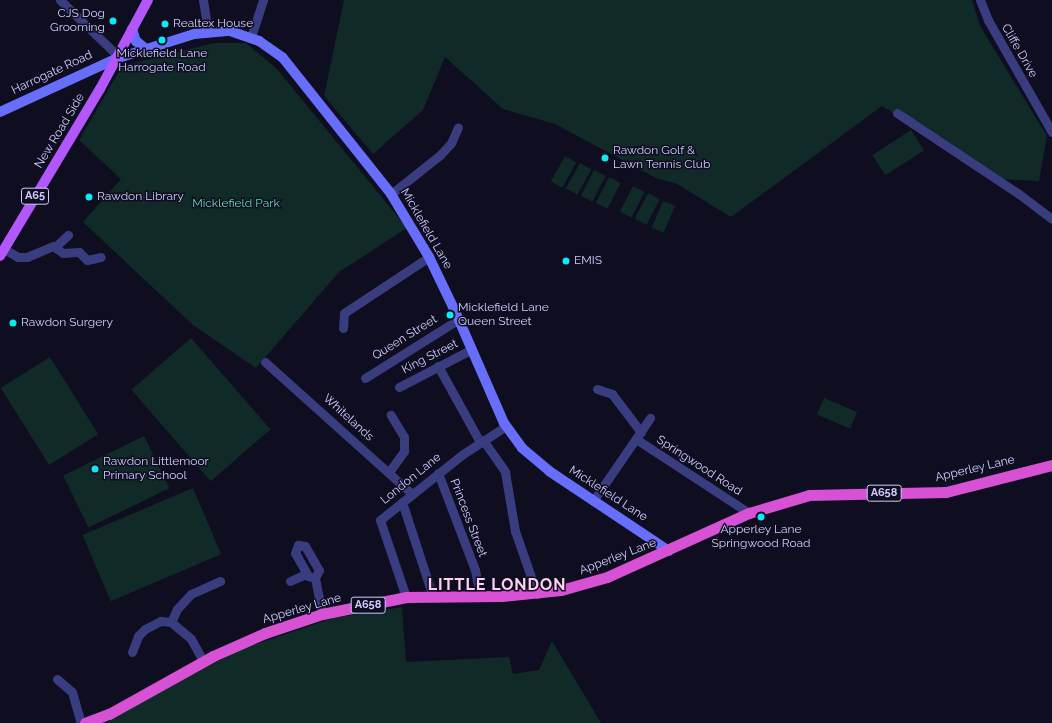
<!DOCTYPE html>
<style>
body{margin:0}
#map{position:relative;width:1052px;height:723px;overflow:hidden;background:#0f0d20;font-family:Raleway,sans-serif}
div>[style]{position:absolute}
.green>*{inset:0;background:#102a27;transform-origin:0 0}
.minor>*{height:9px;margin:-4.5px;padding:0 4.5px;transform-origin:4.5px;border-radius:4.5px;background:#393c7e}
.secondary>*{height:10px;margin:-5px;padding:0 5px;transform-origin:5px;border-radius:5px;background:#676efc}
.primary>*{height:10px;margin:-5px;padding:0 5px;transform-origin:5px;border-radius:5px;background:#b257fb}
.trunk>*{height:11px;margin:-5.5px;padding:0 5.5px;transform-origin:5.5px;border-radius:5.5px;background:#d651d4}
.dots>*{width:11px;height:11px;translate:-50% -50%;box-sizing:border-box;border:2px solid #0f0d20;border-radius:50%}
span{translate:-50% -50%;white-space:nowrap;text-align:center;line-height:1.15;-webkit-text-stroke:3px #0f0d20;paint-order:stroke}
.shield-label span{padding:1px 3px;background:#0f0d20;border:1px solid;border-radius:3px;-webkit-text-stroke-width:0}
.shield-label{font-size:11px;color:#cfcdfe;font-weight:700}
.poi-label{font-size:12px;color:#cfcdfe}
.right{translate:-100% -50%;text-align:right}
.left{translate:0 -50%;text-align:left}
.street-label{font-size:12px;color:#cfcdfe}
.park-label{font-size:12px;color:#5bdcb2}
.district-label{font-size:16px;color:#fecff0;font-weight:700;letter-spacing:1px}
</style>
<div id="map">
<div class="green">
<div style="clip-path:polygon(344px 0,972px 0,980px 26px,1047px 136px,1039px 181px,1001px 179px,882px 106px,731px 217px,677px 184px,656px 178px,555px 124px,503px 109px,445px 57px,423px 110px,373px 154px,324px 96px)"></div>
<div style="clip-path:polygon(214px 43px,246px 43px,277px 69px,407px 228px,339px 272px,256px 368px,193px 325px,83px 222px,121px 179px,79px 140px,122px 66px)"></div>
<div style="left:911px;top:130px;width:24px;height:46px;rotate:57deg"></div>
<div style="left:565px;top:156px;width:13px;height:29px;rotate:29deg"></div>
<div style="left:580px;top:163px;width:13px;height:29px;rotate:29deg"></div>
<div style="left:594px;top:170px;width:13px;height:29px;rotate:27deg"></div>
<div style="left:609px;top:177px;width:13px;height:29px;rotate:27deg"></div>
<div style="left:633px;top:186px;width:13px;height:29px;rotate:27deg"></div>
<div style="left:648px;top:193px;width:13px;height:29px;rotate:27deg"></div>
<div style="left:663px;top:201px;width:13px;height:29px;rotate:23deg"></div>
<div style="left:191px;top:338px;width:121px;height:79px;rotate:49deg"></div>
<div style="left:50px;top:357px;width:91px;height:58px;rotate:58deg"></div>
<div style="left:824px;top:398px;width:36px;height:18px;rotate:23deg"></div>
<div style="left:144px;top:436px;width:58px;height:90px;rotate:64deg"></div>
<div style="left:193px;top:488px;width:72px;height:120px;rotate:67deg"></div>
<div style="clip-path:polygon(402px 607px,406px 662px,509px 657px,513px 674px,539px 670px,552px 641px,601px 723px,106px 723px,160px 690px,247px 647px,333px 618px)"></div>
</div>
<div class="minor">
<div style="left:60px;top:0;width:79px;rotate:44deg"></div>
<div style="left:203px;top:0;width:31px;rotate:81deg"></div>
<div style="left:980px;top:0;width:22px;rotate:68deg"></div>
<div style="left:988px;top:20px;width:129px;rotate:60.3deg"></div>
<div style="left:251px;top:37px;width:39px;rotate:-72deg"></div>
<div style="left:897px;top:113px;width:146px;rotate:33.6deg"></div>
<div style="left:1019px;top:194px;width:41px;rotate:37.1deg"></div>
<div style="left:391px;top:194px;width:63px;rotate:-38.5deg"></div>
<div style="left:440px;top:155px;width:16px;rotate:-47deg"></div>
<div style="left:451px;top:143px;width:17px;rotate:-66deg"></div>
<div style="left:55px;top:247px;width:18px;rotate:-43deg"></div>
<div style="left:4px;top:249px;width:16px;rotate:30deg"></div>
<div style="left:18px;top:257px;width:9px"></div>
<div style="left:27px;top:257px;width:28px;rotate:-23deg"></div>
<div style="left:53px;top:246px;width:12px;rotate:35deg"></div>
<div style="left:63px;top:253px;width:16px;rotate:-4deg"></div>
<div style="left:79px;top:252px;width:11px;rotate:45deg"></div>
<div style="left:87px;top:260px;width:14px;rotate:-12deg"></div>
<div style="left:343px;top:328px;width:15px;rotate:-86deg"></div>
<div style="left:344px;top:313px;width:102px;rotate:-33.4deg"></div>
<div style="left:265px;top:362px;width:198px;rotate:41.9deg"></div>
<div style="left:438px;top:366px;width:87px;rotate:61.1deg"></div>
<div style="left:365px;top:378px;width:111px;rotate:-32.1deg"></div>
<div style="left:399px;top:387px;width:82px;rotate:-27.5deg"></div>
<div style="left:597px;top:389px;width:16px;rotate:18deg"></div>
<div style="left:612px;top:394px;width:48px;rotate:52.7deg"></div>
<div style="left:636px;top:439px;width:135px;rotate:33.2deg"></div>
<div style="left:483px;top:440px;width:39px;rotate:55deg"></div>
<div style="left:505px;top:472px;width:60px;rotate:80.4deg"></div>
<div style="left:515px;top:531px;width:67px;rotate:70.8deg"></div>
<div style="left:389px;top:472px;width:26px;rotate:-54deg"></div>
<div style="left:404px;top:451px;width:14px;rotate:-90deg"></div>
<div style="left:404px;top:437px;width:26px;rotate:-121deg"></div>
<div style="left:438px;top:473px;width:104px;rotate:69.1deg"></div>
<div style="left:475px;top:570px;width:26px;rotate:79deg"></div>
<div style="left:593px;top:501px;width:101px;rotate:-55.5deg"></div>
<div style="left:402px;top:502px;width:100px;rotate:71.9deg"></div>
<div style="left:315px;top:578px;width:7px;rotate:-164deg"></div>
<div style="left:308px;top:576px;width:26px;rotate:-119deg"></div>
<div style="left:295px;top:553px;width:9px;rotate:-69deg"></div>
<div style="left:298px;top:545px;width:7px;rotate:8deg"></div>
<div style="left:305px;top:546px;width:28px;rotate:60deg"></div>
<div style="left:319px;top:570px;width:9px;rotate:117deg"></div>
<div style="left:315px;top:578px;width:37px;rotate:79deg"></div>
<div style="left:290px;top:581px;width:17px;rotate:-24deg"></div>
<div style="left:406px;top:597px;width:81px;rotate:-108.7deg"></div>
<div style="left:380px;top:520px;width:106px;rotate:-38.5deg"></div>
<div style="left:463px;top:454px;width:51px;rotate:-33.1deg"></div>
<div style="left:171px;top:622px;width:14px;rotate:-65deg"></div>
<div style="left:177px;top:609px;width:21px;rotate:-47deg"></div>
<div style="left:191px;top:594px;width:32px;rotate:-24deg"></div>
<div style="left:132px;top:652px;width:17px;rotate:-69deg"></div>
<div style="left:138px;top:636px;width:10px;rotate:-45deg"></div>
<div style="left:145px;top:629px;width:18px;rotate:-27deg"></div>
<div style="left:161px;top:621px;width:10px;rotate:6deg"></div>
<div style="left:171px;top:622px;width:26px;rotate:40deg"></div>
<div style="left:191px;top:639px;width:25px;rotate:61deg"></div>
<div style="left:57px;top:679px;width:20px;rotate:41deg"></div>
<div style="left:72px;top:692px;width:32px;rotate:74deg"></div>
</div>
<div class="secondary">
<div style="left:132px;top:29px;width:13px;rotate:72deg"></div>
<div style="left:136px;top:41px;width:13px;rotate:39deg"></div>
<div style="left:0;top:112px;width:127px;rotate:-24.7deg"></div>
<div style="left:115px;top:59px;width:83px;rotate:-17.6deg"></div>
<div style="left:194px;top:34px;width:36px;rotate:-5deg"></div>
<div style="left:230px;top:31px;width:31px;rotate:19deg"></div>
<div style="left:259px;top:41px;width:29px;rotate:35deg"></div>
<div style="left:283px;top:58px;width:174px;rotate:51.5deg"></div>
<div style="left:391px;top:194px;width:74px;rotate:58.9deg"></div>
<div style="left:429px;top:257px;width:60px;rotate:64.3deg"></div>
<div style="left:455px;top:311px;width:122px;rotate:66.4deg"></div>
<div style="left:504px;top:423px;width:31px;rotate:54deg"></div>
<div style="left:522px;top:448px;width:35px;rotate:40deg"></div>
<div style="left:549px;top:471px;width:144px;rotate:33.7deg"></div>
</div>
<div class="primary">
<div style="left:0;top:256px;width:195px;rotate:-59.1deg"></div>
<div style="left:100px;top:89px;width:101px;rotate:-61.7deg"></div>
</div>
<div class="trunk">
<div style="left:85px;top:723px;width:26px;rotate:-21deg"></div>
<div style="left:109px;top:714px;width:119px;rotate:-29.1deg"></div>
<div style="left:213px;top:656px;width:57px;rotate:-23.9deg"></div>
<div style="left:265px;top:633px;width:60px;rotate:-18.4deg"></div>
<div style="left:322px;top:614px;width:86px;rotate:-11.4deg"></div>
<div style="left:406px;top:597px;width:96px;rotate:-0.6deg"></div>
<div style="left:502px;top:596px;width:59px;rotate:-5.8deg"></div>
<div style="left:561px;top:590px;width:48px;rotate:-15.8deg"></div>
<div style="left:607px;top:577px;width:156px;rotate:-24.3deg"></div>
<div style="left:749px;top:513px;width:63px;rotate:-16.7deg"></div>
<div style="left:809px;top:495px;width:137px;rotate:-1.3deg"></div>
<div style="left:946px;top:492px;width:109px;rotate:-14.3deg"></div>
</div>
<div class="dots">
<div style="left:113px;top:21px;background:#05ecf2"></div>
<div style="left:165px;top:24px;background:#05ecf2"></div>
<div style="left:162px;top:40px;background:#05ecf2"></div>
<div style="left:605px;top:158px;background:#05ecf2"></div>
<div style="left:89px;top:197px;background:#05ecf2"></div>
<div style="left:566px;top:261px;background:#05ecf2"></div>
<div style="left:450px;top:315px;background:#05ecf2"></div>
<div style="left:13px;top:323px;background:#05ecf2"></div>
<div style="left:95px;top:469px;background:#05ecf2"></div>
<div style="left:761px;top:517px;background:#05ecf2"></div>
</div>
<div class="shield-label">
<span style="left:35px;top:196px">A65</span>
<span style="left:884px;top:493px">A658</span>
<span style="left:368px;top:605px">A658</span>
</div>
<div class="poi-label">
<span class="right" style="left:105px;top:21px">CJS Dog<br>Grooming</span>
<span class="left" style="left:173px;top:24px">Realtex House</span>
<span style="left:162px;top:61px">Micklefield Lane<br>Harrogate Road</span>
<span class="left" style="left:613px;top:158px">Rawdon Golf &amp;<br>Lawn Tennis Club</span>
<span class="left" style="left:97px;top:197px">Rawdon Library</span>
<span class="left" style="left:574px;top:261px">EMIS</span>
<span class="left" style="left:458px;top:315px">Micklefield Lane<br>Queen Street</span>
<span class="left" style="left:21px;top:323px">Rawdon Surgery</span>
<span class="left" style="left:103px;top:469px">Rawdon Littlemoor<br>Primary School</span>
<span style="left:761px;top:537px">Apperley Lane<br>Springwood Road</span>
</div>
<div class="street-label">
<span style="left:1019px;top:51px;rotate:60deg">Cliffe Drive</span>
<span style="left:52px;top:73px;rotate:-25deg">Harrogate Road</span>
<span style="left:60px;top:131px;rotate:-59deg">New Road Side</span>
<span style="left:426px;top:229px;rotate:60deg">Micklefield Lane</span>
<span style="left:405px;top:338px;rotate:-32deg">Queen Street</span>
<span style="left:430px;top:357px;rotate:-27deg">King Street</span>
<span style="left:348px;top:418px;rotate:42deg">Whitelands</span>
<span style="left:699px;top:466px;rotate:33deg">Springwood Road</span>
<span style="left:975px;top:469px;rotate:-13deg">Apperley Lane</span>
<span style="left:411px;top:479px;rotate:-39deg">London Lane</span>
<span style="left:608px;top:494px;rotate:33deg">Micklefield Lane</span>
<span style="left:468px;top:518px;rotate:69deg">Princess Street</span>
<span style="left:618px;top:557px;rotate:-21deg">Apperley Lane</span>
<span style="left:302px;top:609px;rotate:-16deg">Apperley Lane</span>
</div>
<div class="park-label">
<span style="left:236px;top:204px">Micklefield Park</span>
</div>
<div class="district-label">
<span style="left:497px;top:585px">LITTLE LONDON</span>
</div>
</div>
